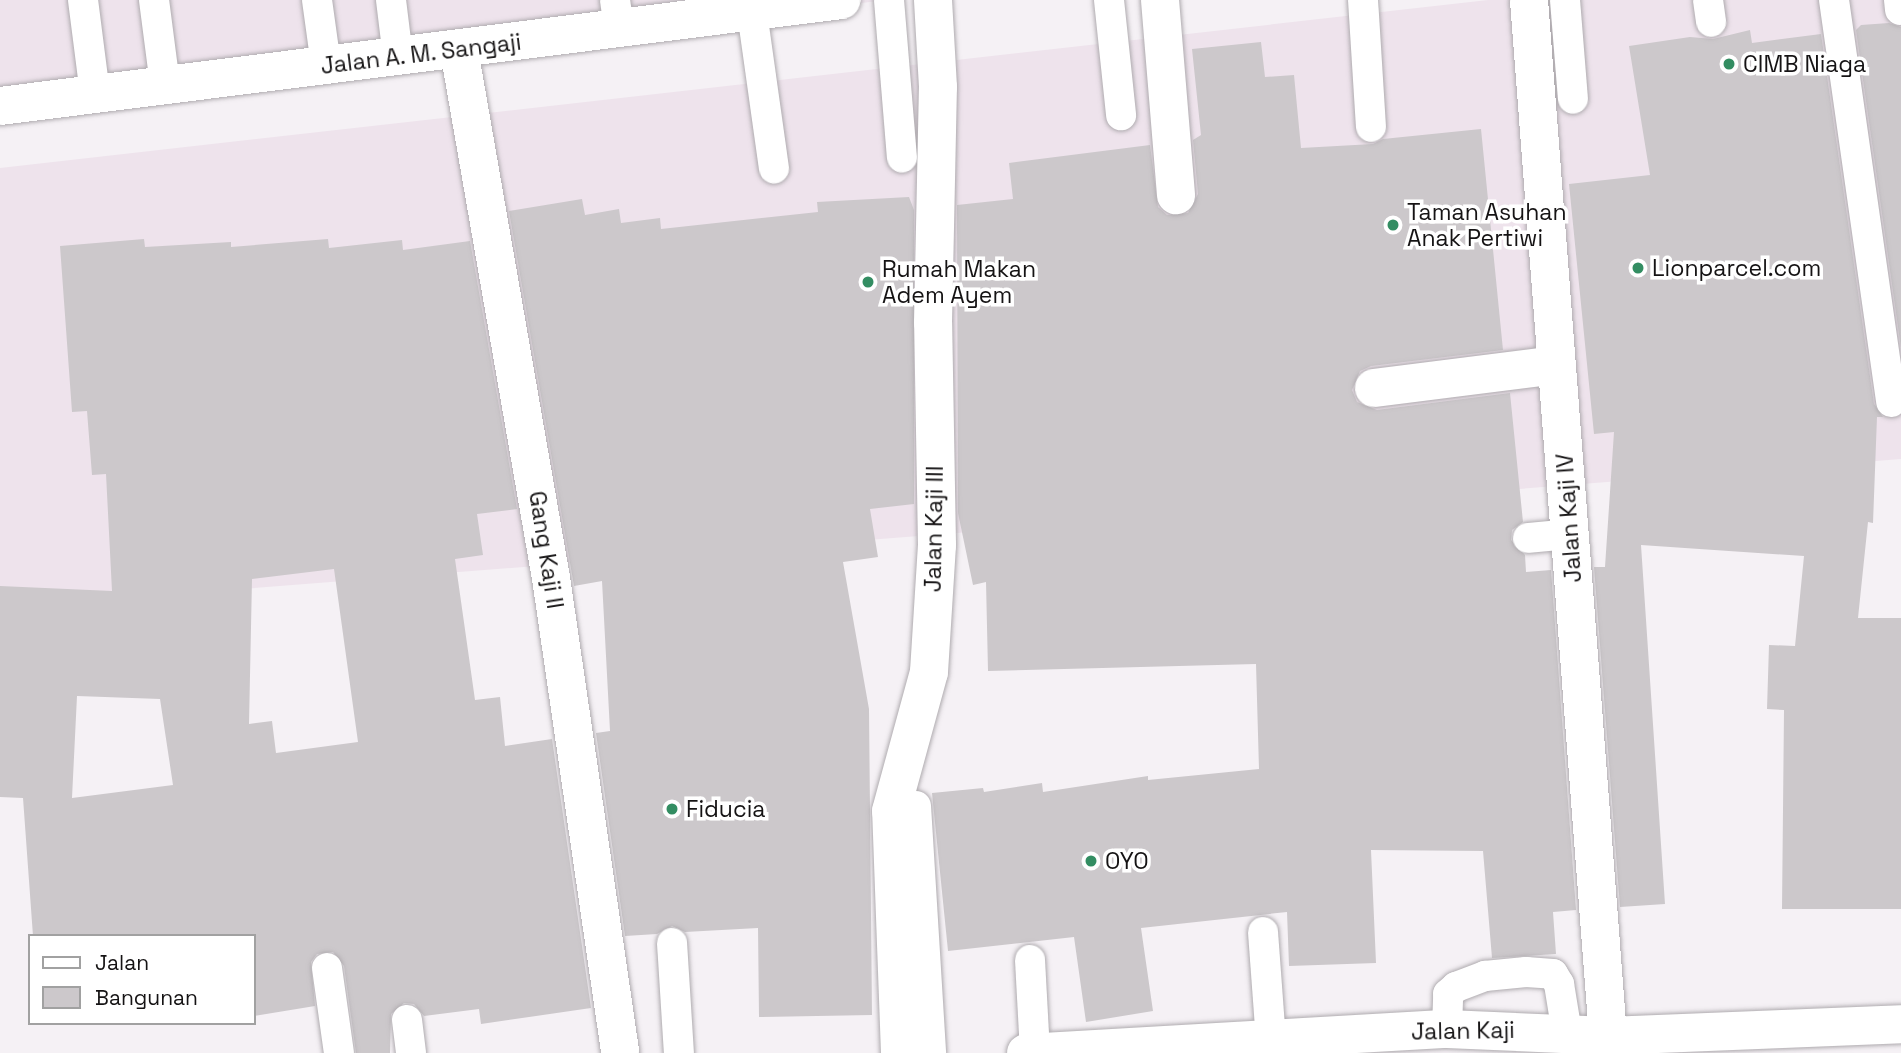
<!DOCTYPE html>
<style>
body{margin:0}
#map{position:relative;width:1901px;height:1053px;overflow:hidden;background:#f5f1f5;font-family:"Space Grotesk",sans-serif}
div>[style]{position:absolute}
.built>*{inset:0;background:#eee3ec}
.building>*{inset:0;background:#ccc8cb}
.roads{filter:drop-shadow(0 0 2px #afabaf) drop-shadow(0 0 2px #afabaf)}
.service>*{height:30px;margin:-15px;padding:0 15px;transform-origin:15px;border-radius:15px;background:#fff}
.minor>*{height:38px;margin:-19px;padding:0 19px;transform-origin:19px;border-radius:19px;background:#fff}
.tertiary>*{height:38px;margin:-19px;padding:0 19px;transform-origin:19px;border-radius:19px;background:#fff}
.dots>*{width:19px;height:19px;translate:-50% -50%;box-sizing:border-box;border:4px solid #fff;border-radius:50%}
span{translate:-50% -50%;white-space:nowrap;text-align:center;line-height:1.15;-webkit-text-stroke:7px #fff;paint-order:stroke}
.street-label{font-size:23px;color:#151314}
.poi-label{font-size:23px;color:#151314}
.left{translate:0 -50%;text-align:left}
.legend{position:absolute;left:28px;top:934px;width:228px;height:91px;box-sizing:border-box;background:#fff;border:2px solid #a1a1a1;margin:0;padding:9px 12px;list-style:none;font-size:21px;color:#151314}
.legend li{display:flex;align-items:center;gap:14px;height:35px}
.legend b{width:35px;border:2px solid #a1a1a1}
</style>
<div id="map">
<div class="built">
<div style="clip-path:polygon(0 0,888px 0,0 99px)"></div>
<div style="clip-path:polygon(1488px 0,1901px 0,1901px 459px,0 608px,0 168px)"></div>
</div>
<div class="building">
<div style="clip-path:polygon(1889px 23px,1901px 27px,1901px 348px,1856px 30px,1861px 25px)"></div>
<div style="clip-path:polygon(1750px 30px,1752px 43px,1821px 34px,1874px 404px,1883px 417px,1877px 417px,1873px 523px,1868px 522px,1858px 618px,1901px 618px,1901px 909px,1782px 909px,1784px 710px,1767px 709px,1769px 645px,1795px 646px,1804px 556px,1641px 545px,1665px 904px,1620px 907px,1594px 567px,1605px 567px,1614px 432px,1594px 434px,1569px 184px,1650px 175px,1629px 46px,1690px 37px,1713px 39px)"></div>
<div style="clip-path:polygon(1261px 42px,1265px 77px,1294px 75px,1301px 148px,1373px 144px,1383px 139px,1481px 129px,1503px 350px,1371px 366px,1360px 371px,1352px 390px,1357px 402px,1377px 410px,1510px 393px,1523px 522px,1512px 530px,1511px 540px,1525px 555px,1526px 572px,1551px 570px,1576px 910px,1553px 912px,1556px 954px,1492px 958px,1483px 851px,1371px 850px,1376px 963px,1289px 966px,1287px 912px,1141px 928px,1153px 1011px,1086px 1022px,1074px 937px,948px 951px,932px 793px,983px 788px,984px 792px,1042px 783px,1043px 792px,1148px 776px,1148px 780px,1259px 769px,1256px 664px,988px 671px,986px 582px,973px 585px,958px 513px,957px 205px,1013px 199px,1009px 163px,1150px 145px,1158px 207px,1167px 215px,1188px 213px,1198px 194px,1193px 140px,1201px 135px,1192px 49px)"></div>
<div style="clip-path:polygon(909px 197px,914px 210px,914px 504px,870px 509px,878px 557px,843px 562px,869px 709px,872px 1015px,759px 1017px,758px 928px,685px 932px,672px 926px,657px 934px,625px 936px,596px 733px,610px 731px,602px 581px,574px 586px,509px 211px,582px 199px,585px 215px,619px 209px,621px 223px,660px 218px,661px 229px,818px 212px,817px 202px)"></div>
<div style="clip-path:polygon(evenodd,144px 239px,145px 247px,231px 242px,231px 247px,328px 239px,329px 248px,402px 240px,403px 250px,470px 241px,517px 509px,477px 514px,483px 555px,455px 559px,475px 700px,500px 697px,505px 746px,552px 739px,591px 1008px,481px 1024px,479px 1009px,424px 1016px,414px 1004px,404px 1003px,391px 1014px,390px 1053px,356px 1053px,344px 966px,333px 952px,317px 954px,311px 962px,315px 1006px,254px 1016px,254px 936px,33px 936px,23px 798px,0 797px,0 586px,112px 591px,106px 474px,92px 475px,87px 411px,72px 412px,60px 246px,144px 239px,334px 569px,358px 742px,276px 753px,272px 721px,249px 724px,252px 579px,334px 569px,144px 239px,77px 696px,160px 699px,173px 785px,72px 798px,77px 696px)"></div>
</div>
<div class="roads">
<div class="service">
<div style="left:83px;top:0;width:95px;rotate:82.7deg"></div>
<div style="left:154px;top:0;width:86px;rotate:82.6deg"></div>
<div style="left:317px;top:0;width:66px;rotate:82.1deg"></div>
<div style="left:391px;top:0;width:57px;rotate:83deg"></div>
<div style="left:615px;top:0;width:29px;rotate:82deg"></div>
<div style="left:889px;top:0;width:158px;rotate:85.3deg"></div>
<div style="left:1109px;top:0;width:116px;rotate:84deg"></div>
<div style="left:1363px;top:0;width:127px;rotate:86.4deg"></div>
<div style="left:1565px;top:0;width:99px;rotate:85.4deg"></div>
<div style="left:1708px;top:0;width:22px;rotate:82deg"></div>
<div style="left:1834px;top:0;width:406px;rotate:81.9deg"></div>
<div style="left:1899px;top:0;width:10px;rotate:84deg"></div>
<div style="left:752px;top:12px;width:158px;rotate:82deg"></div>
<div style="left:1528px;top:538px;width:42px;rotate:-5.4deg"></div>
<div style="left:916px;top:806px;width:247px;rotate:86.5deg"></div>
<div style="left:1263px;top:932px;width:109px;rotate:85.8deg"></div>
<div style="left:672px;top:943px;width:110px;rotate:86.4deg"></div>
<div style="left:1030px;top:960px;width:93px;rotate:86.9deg"></div>
<div style="left:327px;top:968px;width:86px;rotate:82deg"></div>
<div style="left:407px;top:1020px;width:33px;rotate:83deg"></div>
<div style="left:1447px;top:1029px;width:35px;rotate:-88deg"></div>
<div style="left:1448px;top:994px;width:11px;rotate:-41deg"></div>
<div style="left:1456px;top:987px;width:31px;rotate:-21deg"></div>
<div style="left:1485px;top:976px;width:41px;rotate:-5.6deg"></div>
<div style="left:1526px;top:972px;width:27px;rotate:4deg"></div>
<div style="left:1553px;top:974px;width:12px;rotate:59deg"></div>
<div style="left:1559px;top:984px;width:50px;rotate:80.7deg"></div>
</div>
<div class="minor">
<div style="left:1160px;top:0;width:196px;rotate:85.3deg"></div>
<div style="left:1529px;top:0;width:1039px;rotate:85.64deg"></div>
<div style="left:459px;top:50px;width:536px;rotate:80.12deg"></div>
<div style="left:551px;top:578px;width:480px;rotate:81.7deg"></div>
<div style="left:1374px;top:388px;width:184px;rotate:-7.2deg"></div>
<div style="left:900px;top:1053px;width:242px;rotate:-92.1deg"></div>
<div style="left:891px;top:811px;width:144px;rotate:-74.7deg"></div>
<div style="left:929px;top:672px;width:127px;rotate:-86.4deg"></div>
<div style="left:937px;top:545px;width:222px;rotate:-91deg"></div>
<div style="left:933px;top:323px;width:236px;rotate:-88.8deg"></div>
<div style="left:938px;top:87px;width:87px;rotate:-93.3deg"></div>
<div style="left:1026px;top:1053px;width:422px;rotate:-3.3deg"></div>
<div style="left:1447px;top:1029px;width:161px;rotate:2.5deg"></div>
<div style="left:1608px;top:1036px;width:293px;rotate:-2.3deg"></div>
</div>
<div class="tertiary">
<div style="left:0;top:106px;width:848px;rotate:-7.18deg"></div>
</div>
</div>
<div class="dots">
<div style="left:1729px;top:64px;background:#338d62"></div>
<div style="left:1393px;top:225px;background:#338d62"></div>
<div style="left:1638px;top:268px;background:#338d62"></div>
<div style="left:868px;top:282px;background:#338d62"></div>
<div style="left:672px;top:809px;background:#338d62"></div>
<div style="left:1091px;top:861px;background:#338d62"></div>
</div>
<div class="street-label">
<span style="left:421px;top:54px;rotate:-7deg">Jalan A. M. Sangaji</span>
<span style="left:1569px;top:518px;rotate:-94deg">Jalan Kaji IV</span>
<span style="left:934px;top:529px;rotate:-89deg">Jalan Kaji III</span>
<span style="left:546px;top:550px;rotate:81deg">Gang Kaji II</span>
<span style="left:1463px;top:1031px;rotate:-1deg">Jalan Kaji</span>
</div>
<div class="poi-label">
<span class="left" style="left:1743px;top:64px">CIMB Niaga</span>
<span class="left" style="left:1407px;top:225px">Taman Asuhan<br>Anak Pertiwi</span>
<span class="left" style="left:1652px;top:268px">Lionparcel.com</span>
<span class="left" style="left:882px;top:282px">Rumah Makan<br>Adem Ayem</span>
<span class="left" style="left:686px;top:809px">Fiducia</span>
<span class="left" style="left:1105px;top:861px">OYO</span>
</div>
<ul class="legend">
<li><b style="height:9px;background:#fff"></b>Jalan</li>
<li><b style="height:19px;background:#ccc8cb"></b>Bangunan</li>
</ul>
</div>
